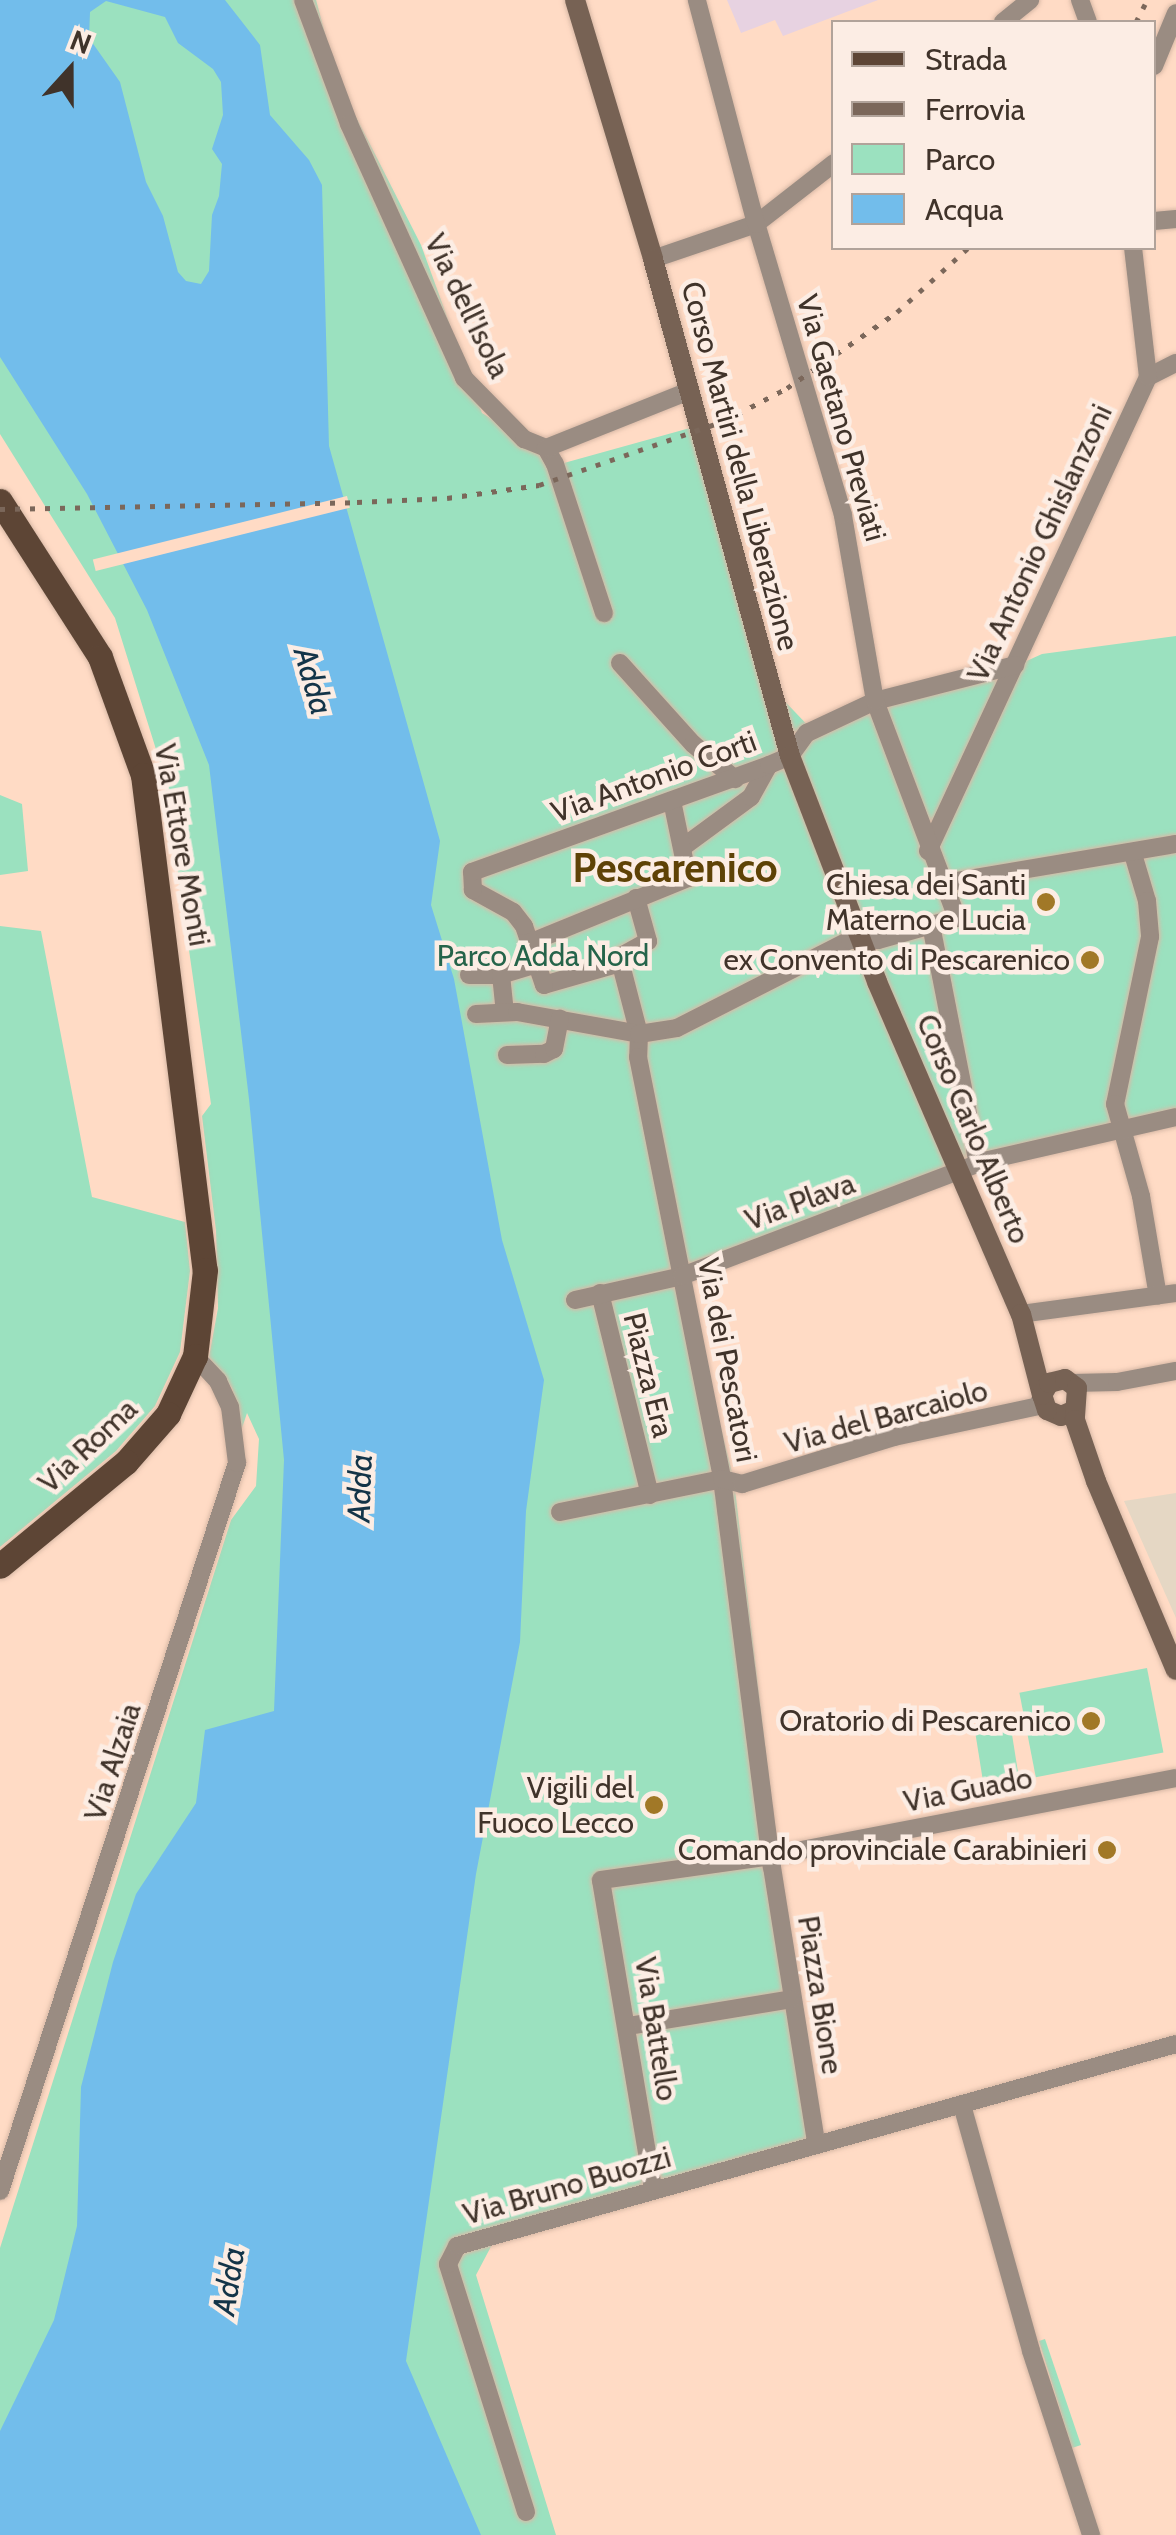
<!DOCTYPE html>
<style>
body{margin:0}
#map{position:relative;width:1176px;height:2535px;overflow:hidden;background:#ffdbc5;font-family:Cabin,sans-serif}
div>[style]{position:absolute}
.industrial>*{inset:0;background:#e5d7c4}
.education>*{inset:0;background:#e7d2e1}
.green>*{inset:0;background:#9be1bf;transform-origin:0 0}
.water>*{inset:0;background:#72bdeb}
.pier>*{inset:0;background:#ffdbc5;transform-origin:0 0}
.roads{filter:drop-shadow(0 0 2px #d9b9a6) drop-shadow(0 0 2px #d9b9a6)}
.street>*{height:18px;margin:-9px;padding:0 9px;transform-origin:9px;border-radius:9px;background:#9a8c82}
.secondary>*{height:20px;margin:-10px;padding:0 10px;transform-origin:10px;border-radius:10px;background:#776254}
.primary>*{height:25px;margin:-12.5px;padding:0 12.5px;transform-origin:12.5px;border-radius:12.5px;background:#5d4535}
.rail>*{height:5px;margin-top:-2.5px;transform-origin:0;background:repeating-linear-gradient(90deg,#7b675a 0 5px,transparent 0 15px)}
.dots>*{width:28px;height:28px;translate:-50% -50%;box-sizing:border-box;border:5px solid #fcede4;border-radius:50%}
span{translate:-50% -50%;white-space:nowrap;text-align:center;line-height:1.15;-webkit-text-stroke:9px #fcede4;paint-order:stroke}
.street-label{font-size:30px;color:#40332a}
.poi-label{font-size:30px;color:#40332a}
.right{translate:-100% -50%;text-align:right}
.park-label{font-size:30px;color:#25644a}
.water-label{font-size:32px;color:#133448;font-style:italic}
.district-label{font-size:40px;color:#5e4206;font-weight:700}
.legend{position:absolute;left:831px;top:20px;width:325px;height:230px;box-sizing:border-box;background:#fcede4;border:2px solid #b1a39a;margin:0;padding:12px 18px;list-style:none;font-size:30px;color:#40332a}
.legend li{display:flex;align-items:center;gap:20px;height:50px}
.legend b{width:50px;border:2px solid #b1a39a}
.north{position:absolute;left:20px;top:20px;width:100px;height:100px;-webkit-text-stroke:8px #fcede4;paint-order:stroke;rotate:21deg;font-size:28px;font-weight:700;line-height:40px;text-align:center;color:#40332a}
.north::after{content:'';display:block;margin:auto;width:35px;height:45px;background:#40332a;clip-path:polygon(50% 0,100% 100%,50% 72%,0 100%)}
</style>
<div id="map">
<div class="industrial">
<div style="clip-path:polygon(1176px 1493px,1176px 1618px,1124px 1501px)"></div>
</div>
<div class="education">
<div style="clip-path:polygon(727px 0,878px 0,783px 36px,775px 20px,741px 33px)"></div>
</div>
<div class="green">
<div style="clip-path:polygon(0 0,316px 0,338px 81px,421px 245px,482px 413px,564px 463px,690px 428px,774px 690px,816px 734px,875px 698px,1002px 672px,1042px 654px,1176px 636px,1176px 1121px,928px 1179px,685px 1278px,734px 1481px,812px 2143px,496px 2237px,476px 2275px,556px 2535px,0 2535px,0 2248px,231px 1520px,256px 1486px,259px 1439px,247px 1413px,242px 1428px,232px 1388px,209px 1357px,218px 1308px,216px 1231px,202px 1116px,211px 1104px,164px 775px,115px 618px,0 434px)"></div>
<div style="clip-path:polygon(0 795px,22px 804px,28px 871px,0 875px)"></div>
<div style="clip-path:polygon(0 926px,41px 931px,92px 1197px,185px 1222px,190px 1271px,180px 1352px,155px 1406px,116px 1451px,0 1547px)"></div>
<div style="left:1147px;top:1668px;width:86px;height:130px;rotate:79deg"></div>
<div style="left:1011px;top:1728px;width:56px;height:36px;rotate:81deg"></div>
<div style="clip-path:polygon(1045px 2339px,1081px 2445px,1072px 2448px,1039px 2341px)"></div>
</div>
<div class="water">
<div style="clip-path:polygon(evenodd,0 0,225px 0,260px 45px,270px 115px,309px 160px,322px 185px,329px 446px,440px 841px,431px 905px,454px 979px,502px 1240px,544px 1380px,526px 1511px,520px 1642px,476px 1874px,406px 2361px,481px 2535px,0 2535px,0 2431px,54px 2320px,77px 2226px,81px 2087px,113px 1962px,136px 1894px,196px 1803px,205px 1730px,274px 1711px,284px 1460px,249px 1099px,209px 765px,147px 610px,87px 494px,0 357px,0 0,106px 1px,165px 17px,178px 43px,213px 69px,221px 82px,223px 115px,212px 149px,222px 164px,219px 196px,212px 215px,209px 271px,201px 284px,186px 281px,178px 272px,163px 216px,146px 182px,120px 82px,89px 38px,90px 12px,106px 1px)"></div>
</div>
<div class="pier">
<div style="left:347px;top:496px;width:12px;height:262px;rotate:76deg"></div>
</div>
<div class="roads">
<div class="street">
<div style="left:303px;top:0;width:132px;rotate:69.6deg"></div>
<div style="left:349px;top:124px;width:279px;rotate:65.6deg"></div>
<div style="left:464px;top:378px;width:86px;rotate:45.5deg"></div>
<div style="left:524px;top:439px;width:24px;rotate:22deg"></div>
<div style="left:546px;top:448px;width:18px;rotate:61deg"></div>
<div style="left:555px;top:464px;width:157px;rotate:71.8deg"></div>
<div style="left:1080px;top:0;width:23px;rotate:70deg"></div>
<div style="left:1003px;top:22px;width:35px;rotate:-39deg"></div>
<div style="left:1154px;top:66px;width:57px;rotate:-67.5deg"></div>
<div style="left:1154px;top:221px;width:22px;rotate:-5deg"></div>
<div style="left:653px;top:259px;width:109px;rotate:-18.8deg"></div>
<div style="left:756px;top:224px;width:99px;rotate:-38deg"></div>
<div style="left:1148px;top:377px;width:31px;rotate:-27deg"></div>
<div style="left:546px;top:448px;width:152px;rotate:-21.7deg"></div>
<div style="left:620px;top:663px;width:109px;rotate:48deg"></div>
<div style="left:693px;top:744px;width:55px;rotate:39.8deg"></div>
<div style="left:683px;top:847px;width:84px;rotate:-36.3deg"></div>
<div style="left:751px;top:797px;width:35px;rotate:-61deg"></div>
<div style="left:928px;top:851px;width:523px;rotate:-65.1deg"></div>
<div style="left:1148px;top:377px;width:130px;rotate:-96.6deg"></div>
<div style="left:1133px;top:854px;width:49px;rotate:73.4deg"></div>
<div style="left:1147px;top:901px;width:36px;rotate:85deg"></div>
<div style="left:1150px;top:937px;width:171px;rotate:101.8deg"></div>
<div style="left:1115px;top:1104px;width:96px;rotate:74.2deg"></div>
<div style="left:1141px;top:1196px;width:101px;rotate:80.4deg"></div>
<div style="left:945px;top:883px;width:234px;rotate:-9.6deg"></div>
<div style="left:636px;top:898px;width:45px;rotate:74.4deg"></div>
<div style="left:648px;top:941px;width:33px;rotate:151deg"></div>
<div style="left:619px;top:957px;width:80px;rotate:75.4deg"></div>
<div style="left:639px;top:1034px;width:23px;rotate:92deg"></div>
<div style="left:638px;top:1057px;width:430px;rotate:78.7deg"></div>
<div style="left:722px;top:1479px;width:391px;rotate:82.7deg"></div>
<div style="left:772px;top:1867px;width:279px;rotate:80.9deg"></div>
<div style="left:931px;top:925px;width:244px;rotate:78.9deg"></div>
<div style="left:529px;top:943px;width:172px;rotate:-22.2deg"></div>
<div style="left:688px;top:878px;width:79px;rotate:-101.7deg"></div>
<div style="left:620px;top:963px;width:79px;rotate:163.9deg"></div>
<div style="left:544px;top:985px;width:62px;rotate:-108.7deg"></div>
<div style="left:524px;top:926px;width:18px;rotate:-128deg"></div>
<div style="left:513px;top:912px;width:46px;rotate:-151.2deg"></div>
<div style="left:473px;top:890px;width:18px;rotate:-93deg"></div>
<div style="left:472px;top:872px;width:316px;rotate:-19.8deg"></div>
<div style="left:769px;top:765px;width:23px;rotate:-23deg"></div>
<div style="left:790px;top:756px;width:29px;rotate:-54deg"></div>
<div style="left:807px;top:733px;width:75px;rotate:-25.2deg"></div>
<div style="left:875px;top:701px;width:145px;rotate:-14.4deg"></div>
<div style="left:469px;top:975px;width:32px"></div>
<div style="left:501px;top:975px;width:38px;rotate:-17deg"></div>
<div style="left:501px;top:975px;width:37px;rotate:84deg"></div>
<div style="left:476px;top:1014px;width:41px;rotate:-2.8deg"></div>
<div style="left:517px;top:1012px;width:124px;rotate:10.2deg"></div>
<div style="left:639px;top:1034px;width:38px;rotate:-9deg"></div>
<div style="left:677px;top:1028px;width:194px;rotate:-27deg"></div>
<div style="left:850px;top:940px;width:28px"></div>
<div style="left:878px;top:940px;width:82px;rotate:-15.6deg"></div>
<div style="left:957px;top:918px;width:232px;rotate:-110.7deg"></div>
<div style="left:875px;top:701px;width:189px;rotate:-99.8deg"></div>
<div style="left:843px;top:515px;width:304px;rotate:-106.6deg"></div>
<div style="left:756px;top:224px;width:232px;rotate:-104.8deg"></div>
<div style="left:507px;top:1055px;width:37px;rotate:-2deg"></div>
<div style="left:544px;top:1054px;width:11px;rotate:-27deg"></div>
<div style="left:554px;top:1049px;width:31px;rotate:-79deg"></div>
<div style="left:600px;top:1293px;width:208px;rotate:76.1deg"></div>
<div style="left:575px;top:1300px;width:110px;rotate:-12.6deg"></div>
<div style="left:682px;top:1276px;width:323px;rotate:-20.8deg"></div>
<div style="left:984px;top:1161px;width:197px;rotate:-12.9deg"></div>
<div style="left:1021px;top:1314px;width:156px;rotate:-7.7deg"></div>
<div style="left:1072px;top:1383px;width:45px;rotate:-1.3deg"></div>
<div style="left:1117px;top:1382px;width:60px;rotate:-10.6deg"></div>
<div style="left:560px;top:1512px;width:165px;rotate:-11.5deg"></div>
<div style="left:722px;top:1479px;width:21px;rotate:14deg"></div>
<div style="left:742px;top:1484px;width:159px;rotate:-17.2deg"></div>
<div style="left:894px;top:1437px;width:147px;rotate:-12.1deg"></div>
<div style="left:1038px;top:1406px;width:12px;rotate:-70deg"></div>
<div style="left:629px;top:2026px;width:165px;rotate:-9.4deg"></div>
<div style="left:962px;top:2105px;width:255px;rotate:74.3deg"></div>
<div style="left:1031px;top:2351px;width:194px;rotate:71.9deg"></div>
<div style="left:653px;top:2188px;width:312px;rotate:-99.6deg"></div>
<div style="left:601px;top:1880px;width:172px;rotate:-8deg"></div>
<div style="left:771px;top:1856px;width:412px;rotate:-10.9deg"></div>
<div style="left:0;top:2191px;width:766px;rotate:-71.97deg"></div>
<div style="left:237px;top:1463px;width:56px;rotate:-97.1deg"></div>
<div style="left:230px;top:1407px;width:29px;rotate:-115deg"></div>
<div style="left:218px;top:1381px;width:34px;rotate:-133deg"></div>
<div style="left:526px;top:2512px;width:260px;rotate:-107.5deg"></div>
<div style="left:448px;top:2264px;width:20px;rotate:-63deg"></div>
<div style="left:457px;top:2246px;width:747px;rotate:-15.69deg"></div>
</div>
<div class="secondary">
<div style="left:575px;top:0;width:270px;rotate:73.2deg"></div>
<div style="left:653px;top:259px;width:516px;rotate:74.59deg"></div>
<div style="left:790px;top:756px;width:242px;rotate:68.9deg"></div>
<div style="left:877px;top:982px;width:362px;rotate:66.6deg"></div>
<div style="left:1021px;top:1314px;width:84px;rotate:75.5deg"></div>
<div style="left:1075px;top:1410px;width:15px;rotate:157deg"></div>
<div style="left:1061px;top:1416px;width:15px;rotate:-157deg"></div>
<div style="left:1047px;top:1410px;width:16px;rotate:-108deg"></div>
<div style="left:1042px;top:1395px;width:14px;rotate:-60deg"></div>
<div style="left:1049px;top:1383px;width:16px;rotate:-14deg"></div>
<div style="left:1065px;top:1379px;width:15px;rotate:37deg"></div>
<div style="left:1077px;top:1388px;width:32px;rotate:94deg"></div>
<div style="left:1075px;top:1420px;width:65px;rotate:71deg"></div>
<div style="left:1096px;top:1481px;width:205px;rotate:67.1deg"></div>
</div>
<div class="primary">
<div style="left:0;top:501px;width:185px;rotate:57.3deg"></div>
<div style="left:100px;top:657px;width:126px;rotate:70deg"></div>
<div style="left:143px;top:775px;width:499px;rotate:82.9deg"></div>
<div style="left:205px;top:1270px;width:87px;rotate:96.6deg"></div>
<div style="left:195px;top:1356px;width:64px;rotate:115deg"></div>
<div style="left:168px;top:1414px;width:64px;rotate:131.2deg"></div>
<div style="left:126px;top:1462px;width:163px;rotate:140.5deg"></div>
</div>
</div>
<div class="rail">
<div style="left:1136px;top:22px;width:25px;rotate:-63deg"></div>
<div style="left:0;top:509px;width:357px;rotate:-1.1deg"></div>
<div style="left:357px;top:502px;width:90px;rotate:-2.5deg"></div>
<div style="left:447px;top:498px;width:93px;rotate:-8deg"></div>
<div style="left:539px;top:485px;width:196px;rotate:-19.1deg"></div>
<div style="left:724px;top:421px;width:71px;rotate:-27.6deg"></div>
<div style="left:787px;top:388px;width:134px;rotate:-34.6deg"></div>
<div style="left:897px;top:312px;width:96px;rotate:-42deg"></div>
</div>
<div class="dots">
<div style="left:1046px;top:902px;background:#a17827"></div>
<div style="left:1090px;top:960px;background:#a17827"></div>
<div style="left:1091px;top:1721px;background:#a17827"></div>
<div style="left:654px;top:1805px;background:#a17827"></div>
<div style="left:1107px;top:1850px;background:#a17827"></div>
</div>
<div class="street-label">
<span style="left:467px;top:306px;rotate:64deg">Via dell'Isola</span>
<span style="left:841px;top:418px;rotate:74deg">Via Gaetano Previati</span>
<span style="left:740px;top:466px;rotate:75deg">Corso Martiri della Liberazione</span>
<span style="left:1040px;top:543px;rotate:-65deg">Via Antonio Ghislanzoni</span>
<span style="left:654px;top:777px;rotate:-20deg">Via Antonio Corti</span>
<span style="left:182px;top:845px;rotate:80deg">Via Ettore Monti</span>
<span style="left:973px;top:1129px;rotate:67deg">Corso Carlo Alberto</span>
<span style="left:800px;top:1202px;rotate:-20deg">Via Plava</span>
<span style="left:727px;top:1360px;rotate:79deg">Via dei Pescatori</span>
<span style="left:648px;top:1375px;rotate:76deg">Piazza Era</span>
<span style="left:886px;top:1417px;rotate:-15deg">Via del Barcaiolo</span>
<span style="left:88px;top:1446px;rotate:-43deg">Via Roma</span>
<span style="left:113px;top:1762px;rotate:-72deg">Via Alzaia</span>
<span style="left:968px;top:1790px;rotate:-11deg">Via Guado</span>
<span style="left:820px;top:1995px;rotate:81deg">Piazza Bione</span>
<span style="left:656px;top:2029px;rotate:81deg">Via Battello</span>
<span style="left:567px;top:2186px;rotate:-16deg">Via Bruno Buozzi</span>
</div>
<div class="poi-label">
<span class="right" style="left:1026px;top:902px">Chiesa dei Santi<br>Materno e Lucia</span>
<span class="right" style="left:1070px;top:960px">ex Convento di Pescarenico</span>
<span class="right" style="left:1071px;top:1721px">Oratorio di Pescarenico</span>
<span class="right" style="left:634px;top:1805px">Vigili del<br>Fuoco Lecco</span>
<span class="right" style="left:1087px;top:1850px">Comando provinciale Carabinieri</span>
</div>
<div class="park-label">
<span style="left:543px;top:956px">Parco Adda Nord</span>
</div>
<div class="water-label">
<span style="left:313px;top:681px;rotate:74deg">Adda</span>
<span style="left:360px;top:1488px;rotate:-88deg">Adda</span>
<span style="left:229px;top:2281px;rotate:-81deg">Adda</span>
</div>
<div class="district-label">
<span style="left:675px;top:868px">Pescarenico</span>
</div>
<ul class="legend">
<li><b style="height:12px;background:#5d4535"></b>Strada</li>
<li><b style="height:12px;background:#7b675a"></b>Ferrovia</li>
<li><b style="height:28px;background:#9be1bf"></b>Parco</li>
<li><b style="height:28px;background:#72bdeb"></b>Acqua</li>
</ul>
<div class="north">N</div>
</div>
